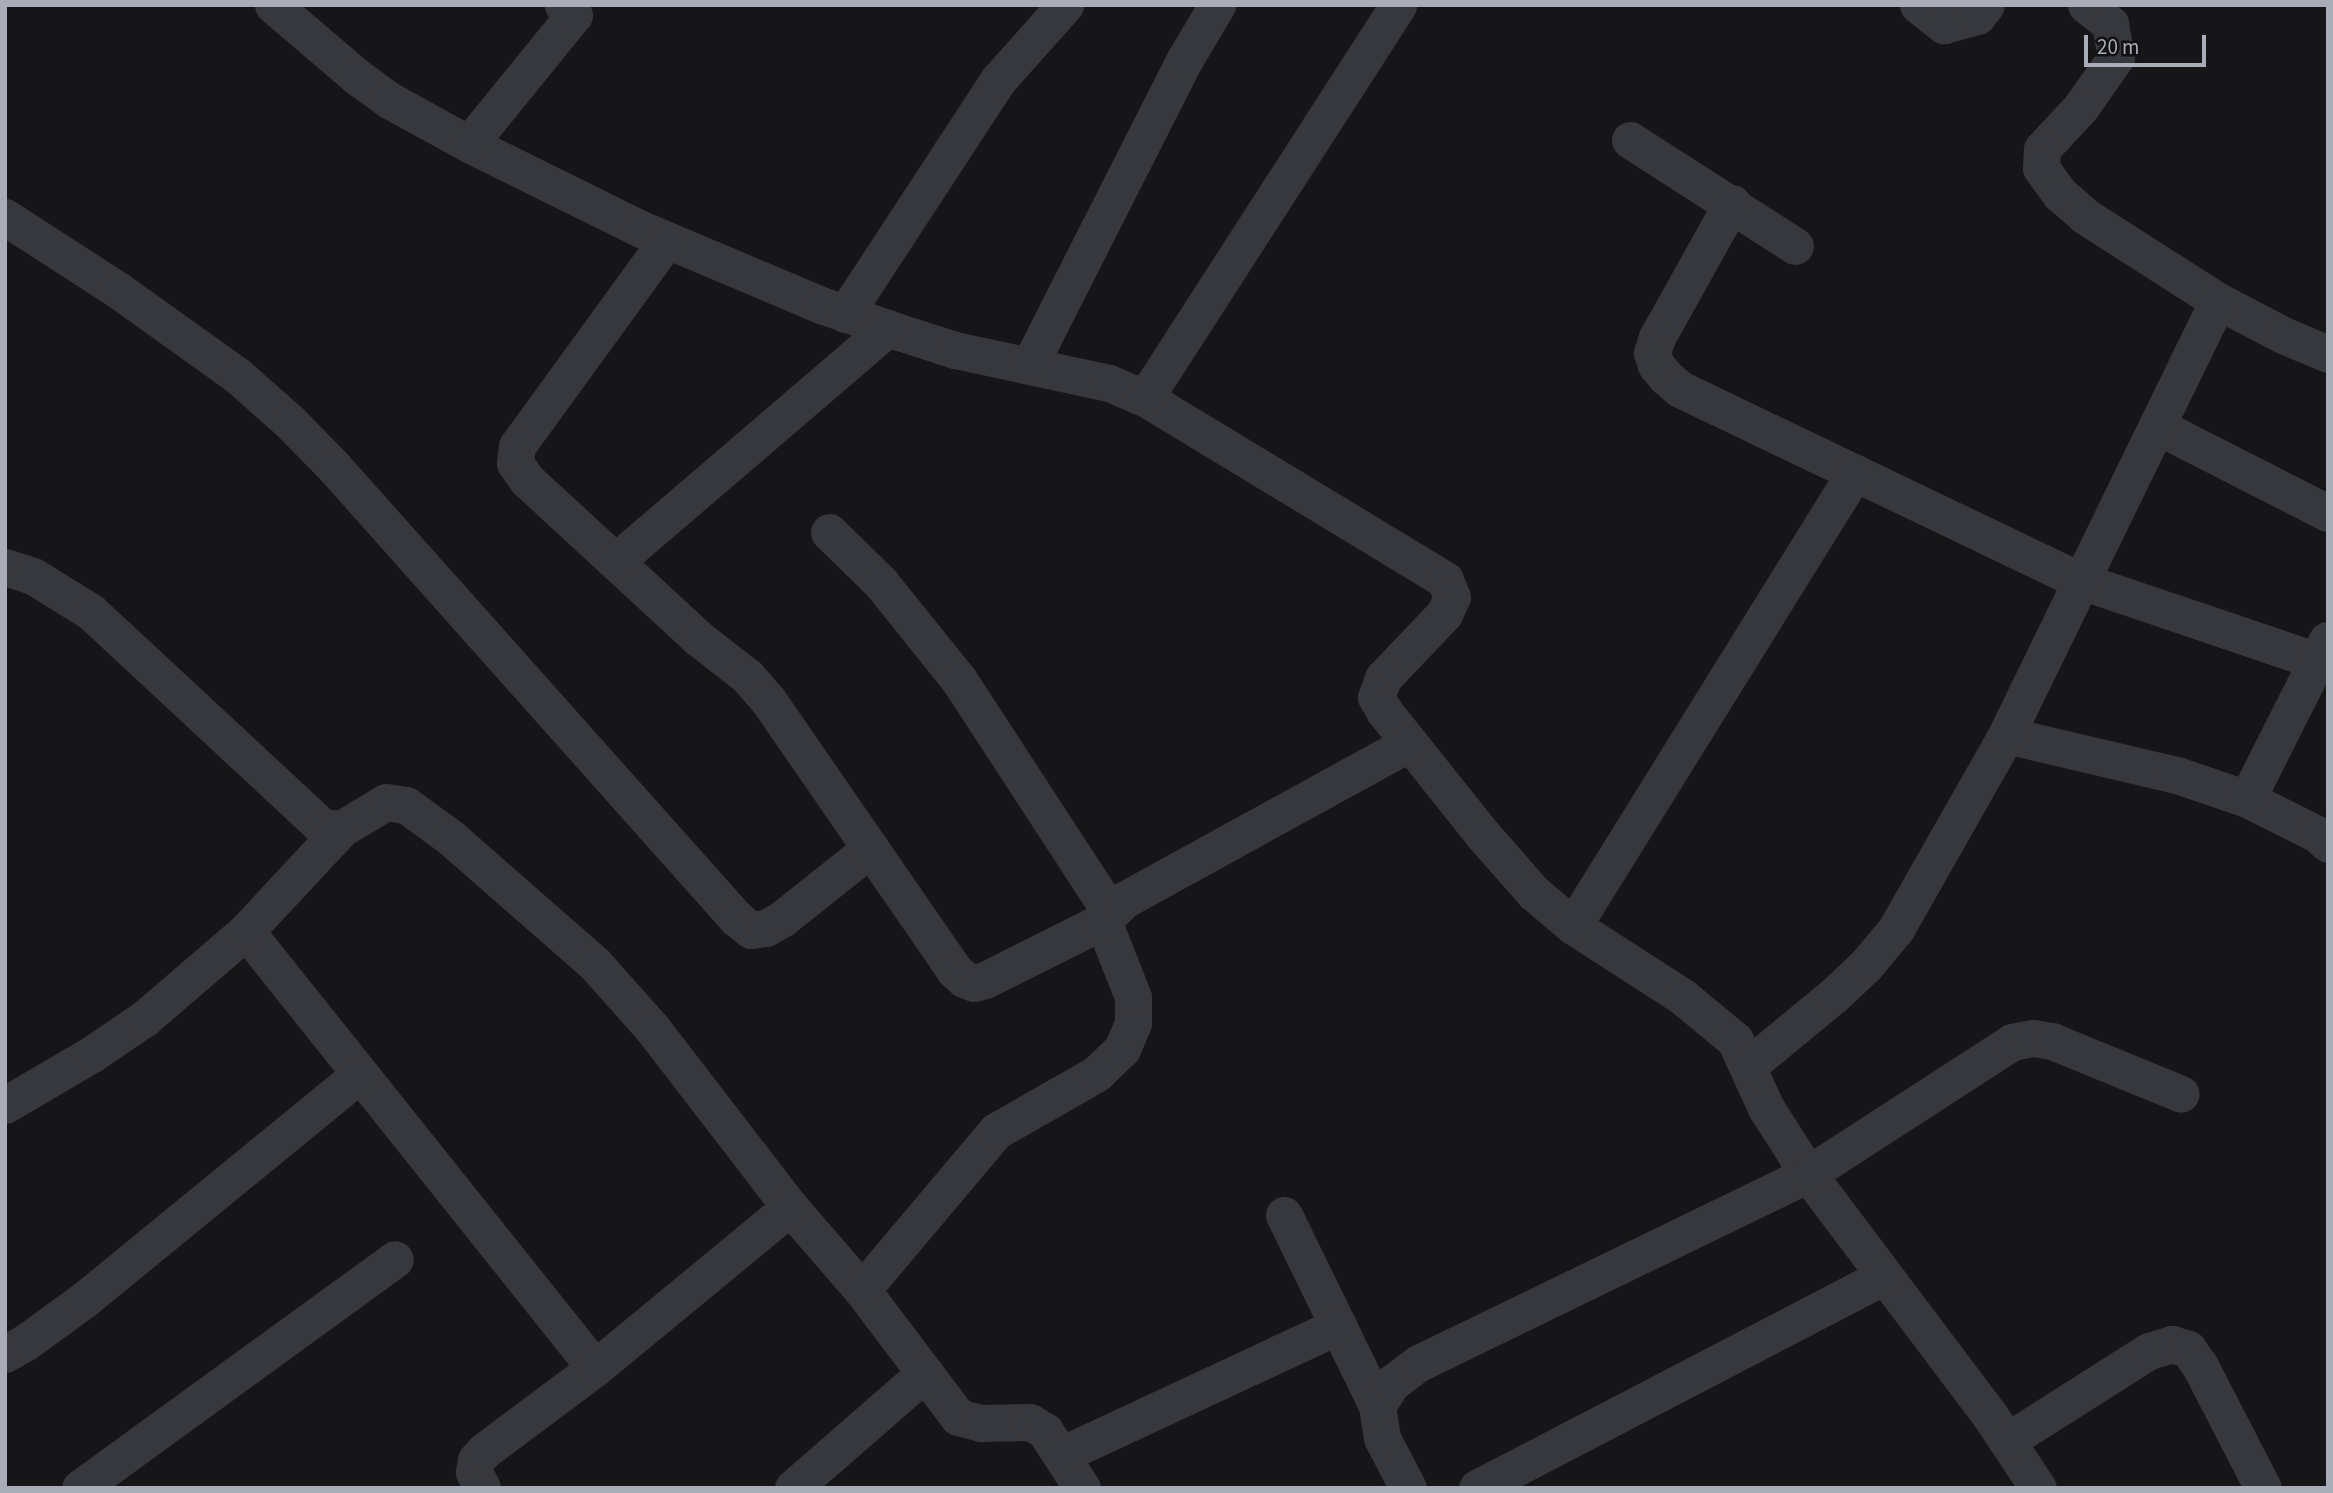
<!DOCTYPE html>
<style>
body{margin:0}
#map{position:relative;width:2333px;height:1493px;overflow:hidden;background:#161618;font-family:"Source Sans 3",sans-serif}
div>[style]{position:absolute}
.minor>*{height:37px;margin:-18.5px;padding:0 18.5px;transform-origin:18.5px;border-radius:18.5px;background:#37383d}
span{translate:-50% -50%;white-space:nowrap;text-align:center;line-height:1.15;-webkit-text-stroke:5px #111113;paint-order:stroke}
.frame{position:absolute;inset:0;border:7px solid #a8adb8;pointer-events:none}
.scale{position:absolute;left:2084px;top:35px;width:122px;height:32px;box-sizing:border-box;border:4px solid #a8adb8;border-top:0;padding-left:9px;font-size:21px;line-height:24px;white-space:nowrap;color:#a8adb8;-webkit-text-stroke:5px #111113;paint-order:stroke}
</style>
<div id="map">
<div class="minor">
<div style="left:273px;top:5px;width:109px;rotate:40.5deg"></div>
<div style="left:356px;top:76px;width:41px;rotate:36deg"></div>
<div style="left:389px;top:100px;width:91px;rotate:28.8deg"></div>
<div style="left:469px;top:144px;width:192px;rotate:26.3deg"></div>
<div style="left:641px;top:229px;width:195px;rotate:22.9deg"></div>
<div style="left:821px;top:305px;width:83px;rotate:19.1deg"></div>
<div style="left:899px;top:332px;width:59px;rotate:17.8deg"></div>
<div style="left:955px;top:350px;width:157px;rotate:12.1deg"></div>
<div style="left:1109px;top:383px;width:39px;rotate:23deg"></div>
<div style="left:1145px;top:398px;width:351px;rotate:31.2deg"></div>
<div style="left:1445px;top:580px;width:18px;rotate:68deg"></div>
<div style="left:1452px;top:597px;width:19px;rotate:115deg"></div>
<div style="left:1444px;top:614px;width:88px;rotate:133.6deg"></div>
<div style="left:1383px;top:678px;width:20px;rotate:110deg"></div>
<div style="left:1376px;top:697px;width:16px;rotate:60deg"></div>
<div style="left:1384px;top:711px;width:159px;rotate:51.4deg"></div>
<div style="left:1483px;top:835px;width:77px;rotate:48.7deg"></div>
<div style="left:1534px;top:893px;width:51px;rotate:40.2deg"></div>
<div style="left:1573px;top:926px;width:131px;rotate:32.8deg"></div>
<div style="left:1683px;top:997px;width:67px;rotate:39.6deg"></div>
<div style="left:1735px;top:1040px;width:75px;rotate:65.5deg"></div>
<div style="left:1766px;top:1108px;width:78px;rotate:57.5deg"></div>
<div style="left:1808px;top:1174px;width:304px;rotate:53deg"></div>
<div style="left:1991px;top:1417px;width:85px;rotate:56.5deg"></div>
<div style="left:1918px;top:5px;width:33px;rotate:38deg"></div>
<div style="left:1944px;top:25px;width:34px;rotate:-15deg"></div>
<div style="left:1977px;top:16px;width:14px;rotate:-51deg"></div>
<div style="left:2086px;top:5px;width:31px;rotate:38deg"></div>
<div style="left:2110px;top:24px;width:34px;rotate:80deg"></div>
<div style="left:2116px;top:57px;width:61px;rotate:125deg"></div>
<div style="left:2081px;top:107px;width:57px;rotate:132.9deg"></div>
<div style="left:2042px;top:149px;width:19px;rotate:93deg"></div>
<div style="left:2041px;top:168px;width:32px;rotate:54deg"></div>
<div style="left:2060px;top:194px;width:33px;rotate:41deg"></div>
<div style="left:2085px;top:216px;width:158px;rotate:32.6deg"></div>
<div style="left:2218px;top:301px;width:73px;rotate:27.6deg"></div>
<div style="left:2283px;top:335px;width:49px;rotate:22.9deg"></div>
<div style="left:1630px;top:140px;width:196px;rotate:32.7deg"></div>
<div style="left:469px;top:144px;width:166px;rotate:-50.9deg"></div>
<div style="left:574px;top:15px;width:15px;rotate:-138deg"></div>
<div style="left:1732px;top:203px;width:154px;rotate:119.2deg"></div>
<div style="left:1657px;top:337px;width:17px;rotate:107deg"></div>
<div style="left:1652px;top:353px;width:13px;rotate:72deg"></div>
<div style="left:1656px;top:365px;width:16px;rotate:50deg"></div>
<div style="left:1666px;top:377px;width:18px;rotate:41deg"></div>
<div style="left:1680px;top:389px;width:445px;rotate:25.6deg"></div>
<div style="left:2081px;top:581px;width:249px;rotate:18.7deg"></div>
<div style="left:5px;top:217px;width:135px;rotate:32.9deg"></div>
<div style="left:118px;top:290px;width:148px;rotate:35.6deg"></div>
<div style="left:238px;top:376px;width:69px;rotate:41.5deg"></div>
<div style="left:290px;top:422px;width:63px;rotate:45.6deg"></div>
<div style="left:334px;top:467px;width:604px;rotate:48.29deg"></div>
<div style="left:736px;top:918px;width:19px;rotate:39deg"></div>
<div style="left:751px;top:930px;width:15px;rotate:-8deg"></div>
<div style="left:766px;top:928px;width:20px;rotate:-30deg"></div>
<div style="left:783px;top:918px;width:112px;rotate:-38.5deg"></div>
<div style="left:666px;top:241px;width:253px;rotate:126deg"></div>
<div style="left:517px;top:446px;width:17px;rotate:97deg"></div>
<div style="left:515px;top:463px;width:21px;rotate:55deg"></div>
<div style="left:527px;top:480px;width:233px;rotate:42.7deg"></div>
<div style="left:698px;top:638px;width:62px;rotate:37.8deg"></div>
<div style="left:747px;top:676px;width:32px;rotate:49deg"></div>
<div style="left:768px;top:700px;width:328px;rotate:55.4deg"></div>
<div style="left:954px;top:970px;width:13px;rotate:42deg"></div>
<div style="left:964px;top:979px;width:11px;rotate:22deg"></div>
<div style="left:974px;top:983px;width:11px;rotate:-15deg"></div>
<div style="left:985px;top:980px;width:132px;rotate:-26.6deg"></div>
<div style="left:845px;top:314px;width:280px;rotate:-56.8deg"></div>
<div style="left:998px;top:80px;width:101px;rotate:-48.2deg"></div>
<div style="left:1030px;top:364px;width:342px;rotate:-63.1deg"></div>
<div style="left:1185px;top:59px;width:63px;rotate:-59.3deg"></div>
<div style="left:1145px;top:398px;width:467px;rotate:-57.2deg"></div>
<div style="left:2157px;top:426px;width:192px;rotate:27deg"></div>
<div style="left:829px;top:532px;width:73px;rotate:44.4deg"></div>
<div style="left:881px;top:583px;width:124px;rotate:51.2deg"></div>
<div style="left:959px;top:680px;width:278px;rotate:56.9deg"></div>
<div style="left:616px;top:561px;width:358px;rotate:-40.6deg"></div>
<div style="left:5px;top:567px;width:29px;rotate:18deg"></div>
<div style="left:33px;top:576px;width:68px;rotate:31.8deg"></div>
<div style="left:91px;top:612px;width:316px;rotate:42.9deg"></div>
<div style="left:322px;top:827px;width:19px;rotate:6deg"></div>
<div style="left:341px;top:829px;width:52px;rotate:-31deg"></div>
<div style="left:386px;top:802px;width:20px;rotate:9deg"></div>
<div style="left:406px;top:805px;width:54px;rotate:36deg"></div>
<div style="left:450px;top:837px;width:193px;rotate:41.2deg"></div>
<div style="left:595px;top:964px;width:86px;rotate:48.3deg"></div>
<div style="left:652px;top:1028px;width:226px;rotate:52.4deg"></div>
<div style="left:790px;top:1207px;width:110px;rotate:49.1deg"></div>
<div style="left:862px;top:1290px;width:159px;rotate:52.9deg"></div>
<div style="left:958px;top:1417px;width:24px;rotate:15deg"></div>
<div style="left:981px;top:1423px;width:49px;rotate:-1.2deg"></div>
<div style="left:1030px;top:1422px;width:17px;rotate:31deg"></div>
<div style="left:1045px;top:1431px;width:68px;rotate:57deg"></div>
<div style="left:2006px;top:735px;width:176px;rotate:13.2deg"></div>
<div style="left:2177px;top:775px;width:74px;rotate:18.9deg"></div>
<div style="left:2247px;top:799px;width:78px;rotate:26.6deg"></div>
<div style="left:2317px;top:834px;width:15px;rotate:42deg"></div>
<div style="left:2247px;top:799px;width:178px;rotate:-63.3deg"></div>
<div style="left:1573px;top:926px;width:534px;rotate:-58.15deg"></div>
<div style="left:246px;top:931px;width:559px;rotate:51.39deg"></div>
<div style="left:1748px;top:1066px;width:110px;rotate:-39.5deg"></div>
<div style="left:1833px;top:996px;width:45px;rotate:-43.2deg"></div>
<div style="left:1866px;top:965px;width:47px;rotate:-50.2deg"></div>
<div style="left:1896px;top:929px;width:223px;rotate:-60.4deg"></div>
<div style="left:2006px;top:735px;width:483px;rotate:-64deg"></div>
<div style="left:5px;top:1105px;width:101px;rotate:-30.4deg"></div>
<div style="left:92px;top:1054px;width:64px;rotate:-34.2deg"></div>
<div style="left:145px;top:1018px;width:133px;rotate:-40.7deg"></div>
<div style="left:246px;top:931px;width:139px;rotate:-47deg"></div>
<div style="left:1284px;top:1215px;width:212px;rotate:64deg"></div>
<div style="left:862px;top:1290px;width:208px;rotate:-49.9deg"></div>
<div style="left:996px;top:1131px;width:115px;rotate:-29.7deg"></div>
<div style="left:1096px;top:1074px;width:36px;rotate:-44deg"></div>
<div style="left:1122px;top:1049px;width:28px;rotate:-67deg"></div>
<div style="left:1133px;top:1023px;width:26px;rotate:-90deg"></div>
<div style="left:1133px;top:997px;width:82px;rotate:-111.5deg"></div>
<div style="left:1103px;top:921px;width:30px;rotate:-45deg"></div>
<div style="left:1124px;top:900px;width:326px;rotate:-28.8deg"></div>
<div style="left:5px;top:1354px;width:24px;rotate:-30deg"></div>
<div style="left:26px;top:1342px;width:73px;rotate:-36.1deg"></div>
<div style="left:85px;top:1299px;width:355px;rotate:-39.3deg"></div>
<div style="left:2007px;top:1441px;width:168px;rotate:-32.4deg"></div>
<div style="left:2149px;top:1351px;width:24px;rotate:-17deg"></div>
<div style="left:2172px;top:1344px;width:17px;rotate:17deg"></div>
<div style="left:2188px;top:1349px;width:21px;rotate:55deg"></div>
<div style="left:2200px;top:1366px;width:137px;rotate:62.7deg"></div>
<div style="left:1061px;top:1455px;width:306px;rotate:-25deg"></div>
<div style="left:80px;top:1488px;width:389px;rotate:-36deg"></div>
<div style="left:482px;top:1488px;width:18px;rotate:-117deg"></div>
<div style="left:474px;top:1472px;width:12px;rotate:-81deg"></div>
<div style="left:476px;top:1460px;width:12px;rotate:-48deg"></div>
<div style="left:484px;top:1451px;width:139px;rotate:-36.8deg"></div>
<div style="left:595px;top:1368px;width:253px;rotate:-39.5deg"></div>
<div style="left:793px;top:1488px;width:175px;rotate:-41.1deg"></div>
<div style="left:1408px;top:1488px;width:56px;rotate:-117.5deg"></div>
<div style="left:1382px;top:1438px;width:32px;rotate:-99deg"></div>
<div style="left:1377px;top:1406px;width:27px;rotate:-57deg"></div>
<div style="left:1392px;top:1383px;width:34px;rotate:-37deg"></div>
<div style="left:1419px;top:1363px;width:432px;rotate:-25.9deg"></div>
<div style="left:1808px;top:1174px;width:243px;rotate:-32.9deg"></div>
<div style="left:2012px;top:1042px;width:21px;rotate:-11deg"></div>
<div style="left:2033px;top:1038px;width:19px;rotate:9deg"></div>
<div style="left:2052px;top:1041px;width:139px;rotate:22.3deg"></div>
<div style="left:1477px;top:1488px;width:459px;rotate:-27.5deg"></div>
</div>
<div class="frame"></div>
<div class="scale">20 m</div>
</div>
